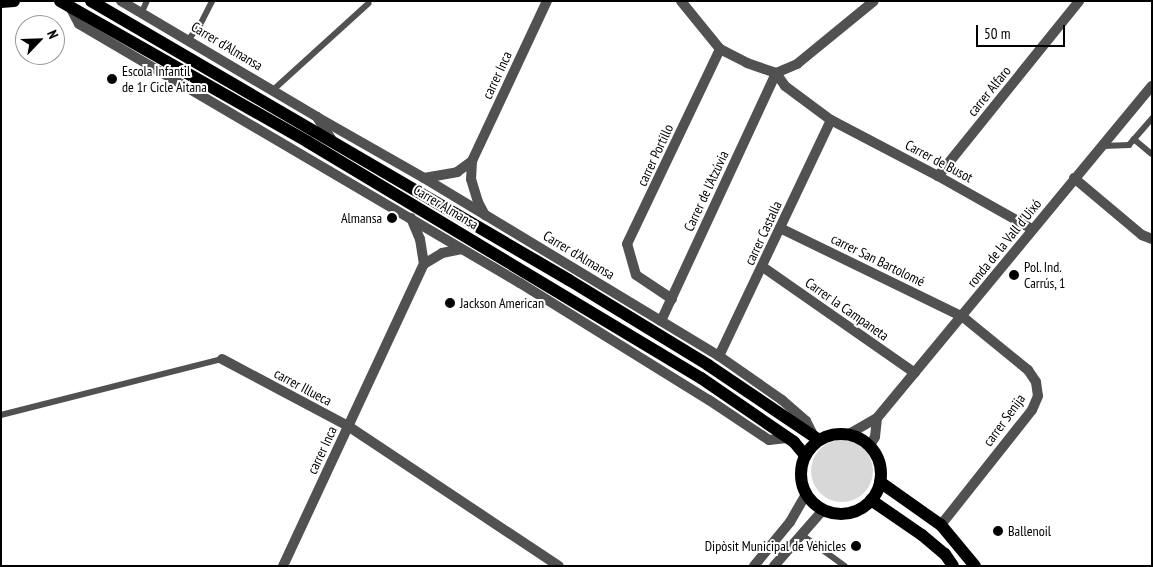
<!DOCTYPE html>
<meta charset="utf-8">
<style>
body{margin:0}
#map{position:relative;width:1153px;height:567px;overflow:hidden;background:#fff;font-family:"PT Sans Narrow",sans-serif}
div>[style]{position:absolute}
.green>*{inset:0;background:#d8d8d8}
.round{border-radius:50%}
.lane>*{height:5.5px;margin:-2.75px;padding:0 2.75px;transform-origin:2.75px;border-radius:2.75px;background:#515151}
.street>*{height:10px;margin:-5px;padding:0 5px;transform-origin:5px;border-radius:5px;background:#515151}
.primary>*{height:12px;margin:-6px;padding:0 6px;transform-origin:6px;border-radius:6px;background:#000}
.primary>.ring{margin:-6px;padding:0;box-sizing:content-box;background:none;border:12px solid #000;border-radius:50%}
.dots>*{width:14px;height:14px;translate:-50% -50%;box-sizing:border-box;border:2px solid #fff;border-radius:50%}
span{translate:-50% -50%;white-space:nowrap;text-align:center;line-height:1.15;-webkit-text-stroke:4px #fff;paint-order:stroke}
.street-label{font-size:14px;color:#000}
.poi-label{font-size:14px;color:#000}
.left{translate:0 -50%;text-align:left}
.right{translate:-100% -50%;text-align:right}
.frame{position:absolute;inset:0;border:2px solid #000;pointer-events:none}
.north{position:absolute;left:15px;top:15px;width:50px;height:50px;box-sizing:border-box;background:#fff;border:1px solid #999;border-radius:50%;rotate:66deg;font-size:14px;font-weight:700;line-height:20px;text-align:center;color:#000}
.north::after{content:'';display:block;margin:auto;width:18px;height:22px;background:#000;clip-path:polygon(50% 0,100% 100%,50% 72%,0 100%)}
.scale{position:absolute;left:976px;top:25px;width:89px;height:22px;box-sizing:border-box;border:2px solid #000;border-top:0;padding-left:6px;font-size:15px;line-height:18px;white-space:nowrap;color:#000;-webkit-text-stroke:4px #fff;paint-order:stroke}
</style>
<div id="map">
<div class="green">
<div class="round" style="left:811px;top:440px;width:62px;height:62px"></div>
</div>
<div class="lane">
<div style="left:142px;top:12px;width:12px;rotate:-66deg"></div>
<div style="left:188px;top:40px;width:17px;rotate:-50deg"></div>
<div style="left:199px;top:27px;width:29px;rotate:-63deg"></div>
<div style="left:272px;top:91px;width:130px;rotate:-42.2deg"></div>
<div style="left:1134px;top:139px;width:23px;rotate:40deg"></div>
<div style="left:1104px;top:146px;width:25px;rotate:-2deg"></div>
<div style="left:1129px;top:145px;width:35px;rotate:-49deg"></div>
<div style="left:1px;top:415px;width:228px;rotate:-14.2deg"></div>
<div style="left:801px;top:534px;width:54px;rotate:36deg"></div>
</div>
<div class="street">
<div style="left:121px;top:1px;width:228px;rotate:30.6deg"></div>
<div style="left:317px;top:117px;width:30px;rotate:57deg"></div>
<div style="left:681px;top:1px;width:62px;rotate:50.9deg"></div>
<div style="left:720px;top:49px;width:30px;rotate:27deg"></div>
<div style="left:747px;top:63px;width:31px;rotate:19deg"></div>
<div style="left:776px;top:73px;width:23px;rotate:-23deg"></div>
<div style="left:797px;top:64px;width:99px;rotate:-39.3deg"></div>
<div style="left:69px;top:5px;width:21px;rotate:62deg"></div>
<div style="left:79px;top:24px;width:511px;rotate:30.43deg"></div>
<div style="left:520px;top:283px;width:222px;rotate:31.8deg"></div>
<div style="left:709px;top:400px;width:72px;rotate:33.7deg"></div>
<div style="left:769px;top:440px;width:18px;rotate:-6deg"></div>
<div style="left:776px;top:73px;width:16px;rotate:55deg"></div>
<div style="left:785px;top:86px;width:57px;rotate:36.5deg"></div>
<div style="left:831px;top:120px;width:121px;rotate:27.6deg"></div>
<div style="left:938px;top:176px;width:108px;rotate:29.4deg"></div>
<div style="left:317px;top:117px;width:123px;rotate:29.7deg"></div>
<div style="left:424px;top:178px;width:345px;rotate:31.1deg"></div>
<div style="left:719px;top:356px;width:77px;rotate:34.9deg"></div>
<div style="left:782px;top:400px;width:32px;rotate:41deg"></div>
<div style="left:806px;top:421px;width:16px;rotate:63deg"></div>
<div style="left:472px;top:161px;width:177px;rotate:-64.9deg"></div>
<div style="left:938px;top:176px;width:225px;rotate:-51.1deg"></div>
<div style="left:424px;top:178px;width:34px;rotate:-10deg"></div>
<div style="left:457px;top:172px;width:19px;rotate:-36deg"></div>
<div style="left:472px;top:161px;width:18px;rotate:93deg"></div>
<div style="left:471px;top:179px;width:24px;rotate:73deg"></div>
<div style="left:478px;top:202px;width:15px;rotate:62deg"></div>
<div style="left:1074px;top:178px;width:89px;rotate:40deg"></div>
<div style="left:1142px;top:235px;width:11px;rotate:22deg"></div>
<div style="left:411px;top:218px;width:23px;rotate:67deg"></div>
<div style="left:420px;top:239px;width:25px;rotate:81deg"></div>
<div style="left:424px;top:264px;width:21px;rotate:-31deg"></div>
<div style="left:442px;top:253px;width:20px;rotate:-11deg"></div>
<div style="left:780px;top:228px;width:203px;rotate:25.9deg"></div>
<div style="left:963px;top:317px;width:84px;rotate:39.2deg"></div>
<div style="left:1028px;top:370px;width:14px;rotate:56deg"></div>
<div style="left:1036px;top:382px;width:14px;rotate:82deg"></div>
<div style="left:1038px;top:396px;width:15px;rotate:113deg"></div>
<div style="left:1032px;top:410px;width:147px;rotate:128.4deg"></div>
<div style="left:763px;top:267px;width:185px;rotate:34.9deg"></div>
<div style="left:672px;top:299px;width:43px;rotate:-146.3deg"></div>
<div style="left:636px;top:275px;width:32px;rotate:-106deg"></div>
<div style="left:627px;top:244px;width:216px;rotate:-64.5deg"></div>
<div style="left:661px;top:321px;width:273px;rotate:-65.1deg"></div>
<div style="left:719px;top:356px;width:261px;rotate:-64.6deg"></div>
<div style="left:222px;top:359px;width:143px;rotate:28deg"></div>
<div style="left:348px;top:426px;width:253px;rotate:33.6deg"></div>
<div style="left:849px;top:434px;width:32px;rotate:-30deg"></div>
<div style="left:877px;top:418px;width:431px;rotate:-50.4deg"></div>
<div style="left:870px;top:445px;width:9px;rotate:-58deg"></div>
<div style="left:875px;top:437px;width:19px;rotate:-84deg"></div>
<div style="left:283px;top:566px;width:333px;rotate:-65deg"></div>
<div style="left:754px;top:566px;width:57px;rotate:-50.7deg"></div>
<div style="left:790px;top:522px;width:32px;rotate:-60deg"></div>
<div style="left:774px;top:566px;width:74px;rotate:-48.8deg"></div>
</div>
<div class="primary">
<div style="left:60px;top:1px;width:285px;rotate:29.6deg"></div>
<div style="left:308px;top:142px;width:458px;rotate:31deg"></div>
<div style="left:701px;top:378px;width:113px;rotate:34.5deg"></div>
<div style="left:794px;top:442px;width:17px;rotate:50deg"></div>
<div style="left:91px;top:1px;width:553px;rotate:30.27deg"></div>
<div style="left:569px;top:280px;width:163px;rotate:31.4deg"></div>
<div style="left:708px;top:365px;width:134px;rotate:34deg"></div>
<div style="left:1px;top:2px;width:13px;rotate:-4deg"></div>
<div class="ring" style="left:801px;top:434px;width:68px;height:68px"></div>
<div style="left:880px;top:482px;width:75px;rotate:35.2deg"></div>
<div style="left:941px;top:525px;width:53px;rotate:50.3deg"></div>
<div style="left:871px;top:500px;width:62px;rotate:34.5deg"></div>
<div style="left:922px;top:535px;width:30px;rotate:40deg"></div>
<div style="left:945px;top:554px;width:14px;rotate:56deg"></div>
</div>
<div class="dots">
<div style="left:112px;top:79px;background:#000"></div>
<div style="left:392px;top:218px;background:#000"></div>
<div style="left:1014px;top:275px;background:#000"></div>
<div style="left:450px;top:303px;background:#000"></div>
<div style="left:998px;top:531px;background:#000"></div>
<div style="left:856px;top:546px;background:#000"></div>
</div>
<div class="street-label">
<span style="left:227px;top:46px;rotate:31deg">Carrer d'Almansa</span>
<span style="left:497px;top:75px;rotate:-65deg">carrer Inca</span>
<span style="left:989px;top:91px;rotate:-51deg">carrer Alfaro</span>
<span style="left:655px;top:155px;rotate:-65deg">carrer Portillo</span>
<span style="left:939px;top:161px;rotate:28deg">Carrer de Busot</span>
<span style="left:706px;top:191px;rotate:-65deg">Carrer de l'Atzúvia</span>
<span style="left:446px;top:207px;rotate:31deg">Carrer Almansa</span>
<span style="left:763px;top:233px;rotate:-65deg">carrer Castalla</span>
<span style="left:1004px;top:243px;rotate:-51deg">ronda de la Vall d'Uixó</span>
<span style="left:579px;top:255px;rotate:31deg">Carrer d'Almansa</span>
<span style="left:878px;top:260px;rotate:26deg">carrer San Bartolomé</span>
<span style="left:847px;top:309px;rotate:35deg">Carrer la Campaneta</span>
<span style="left:303px;top:387px;rotate:28deg">carrer Illueca</span>
<span style="left:1004px;top:420px;rotate:-54deg">carrer Senija</span>
<span style="left:322px;top:450px;rotate:-65deg">carrer Inca</span>
</div>
<div class="poi-label">
<span class="left" style="left:122px;top:79px">Escola Infantil<br>de 1r Cicle Aitana</span>
<span class="right" style="left:382px;top:218px">Almansa</span>
<span class="left" style="left:1024px;top:275px">Pol. Ind.<br>Carrús, 1</span>
<span class="left" style="left:460px;top:303px">Jackson American</span>
<span class="left" style="left:1008px;top:531px">Ballenoil</span>
<span class="right" style="left:846px;top:546px">Dipòsit Municipal de Vehicles</span>
</div>
<div class="frame"></div>
<div class="north">N</div>
<div class="scale">50 m</div>
</div>
